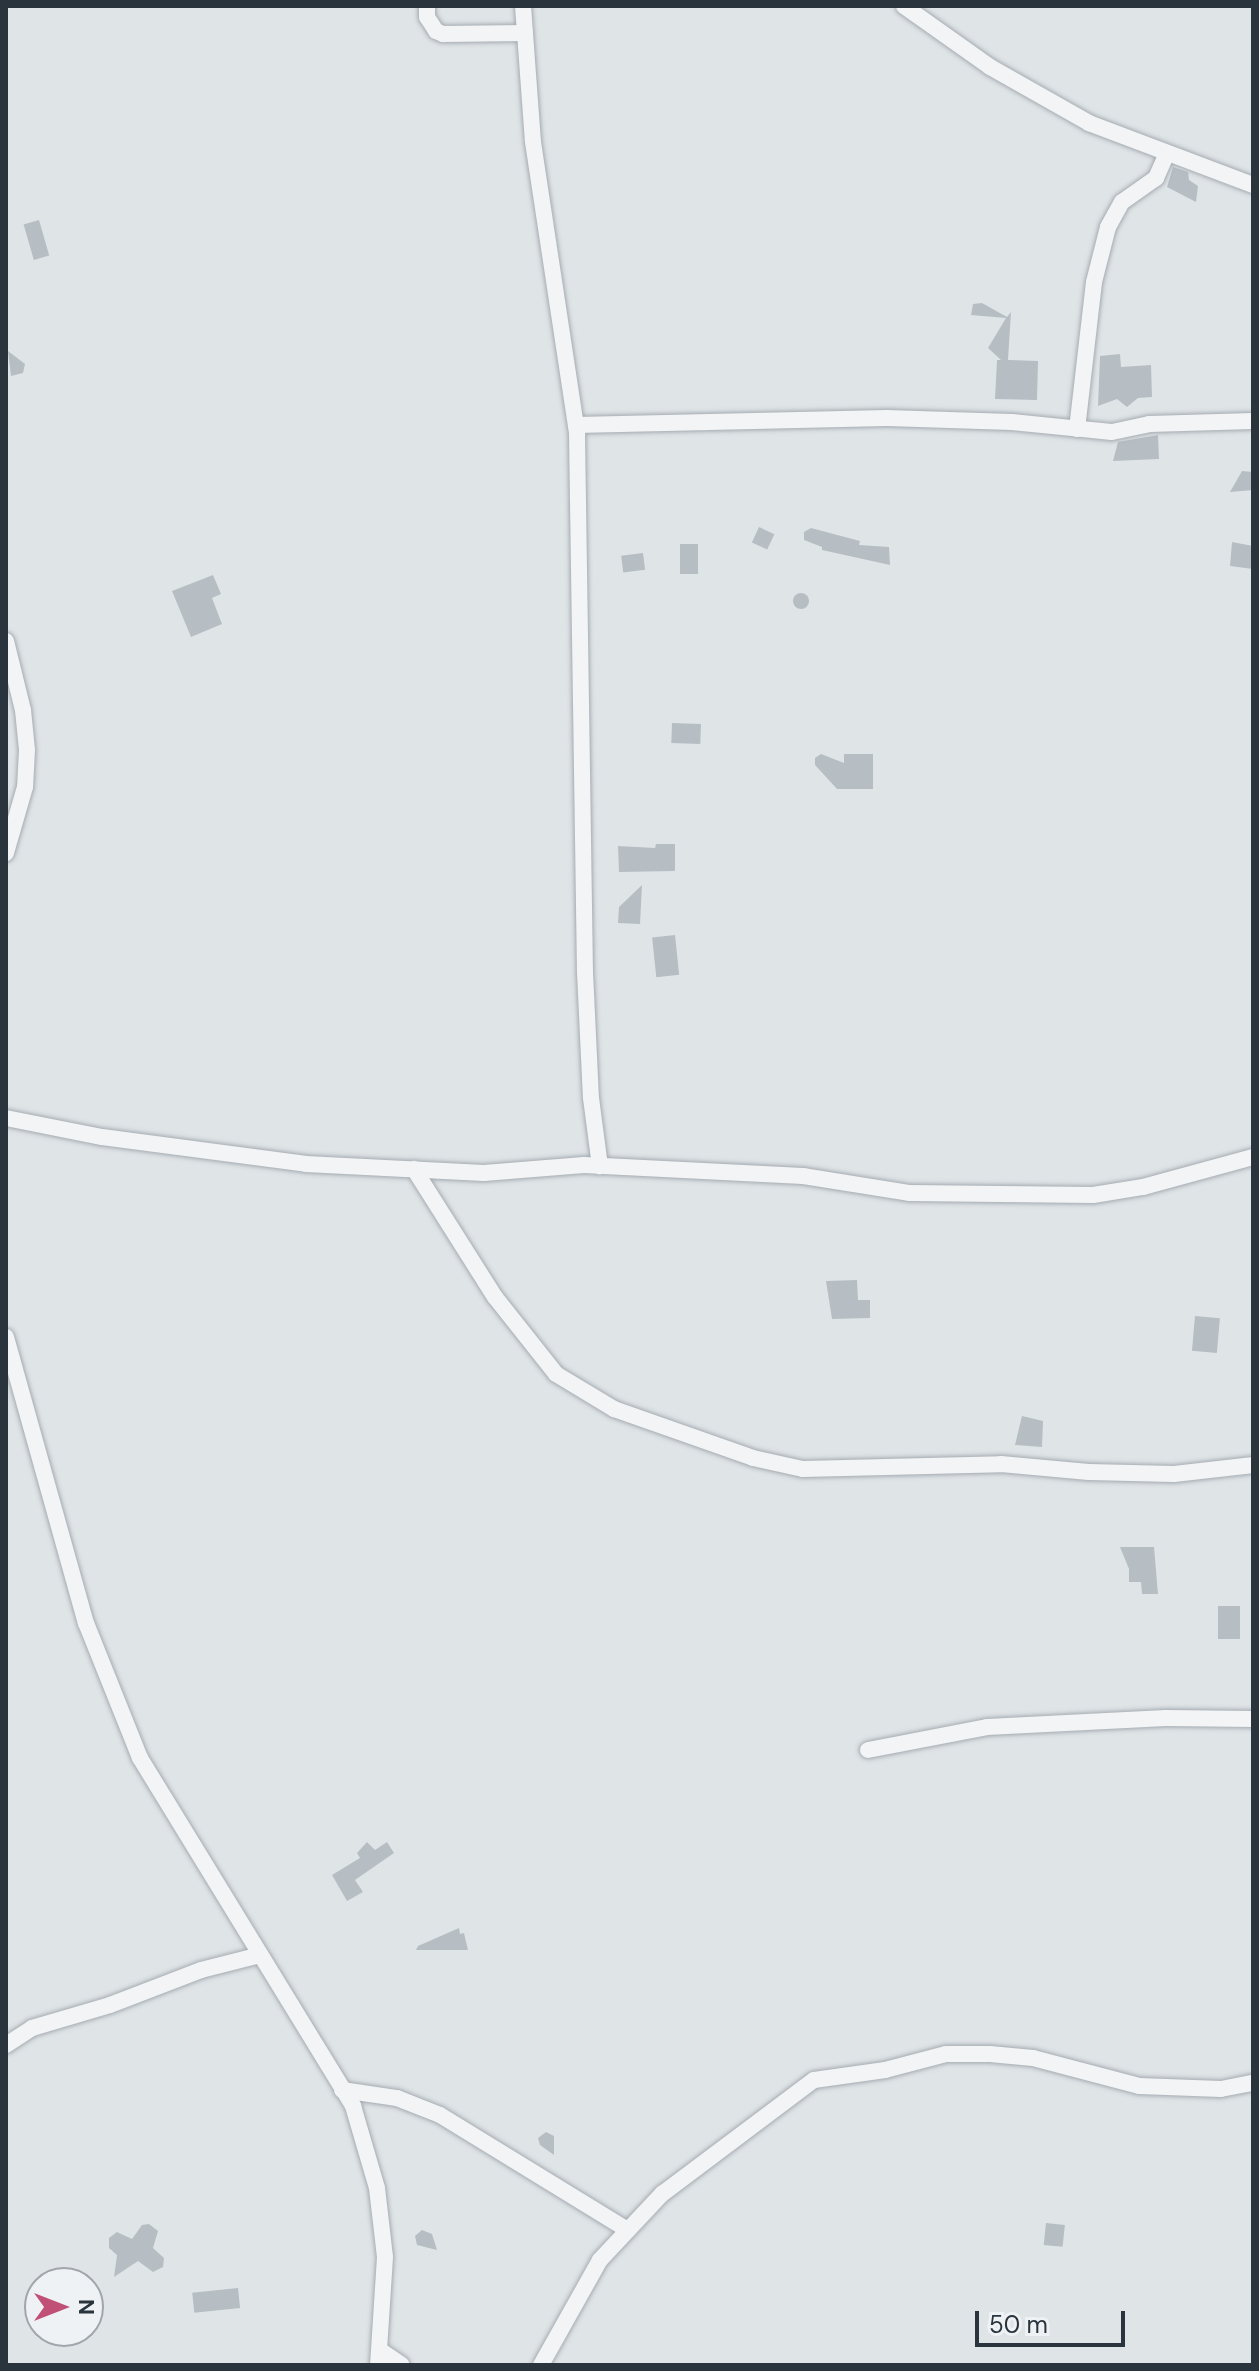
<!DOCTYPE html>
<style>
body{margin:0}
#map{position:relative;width:1259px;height:2371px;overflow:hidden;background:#dfe4e7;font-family:"DM Sans",sans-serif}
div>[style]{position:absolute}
.building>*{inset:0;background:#b7bec3;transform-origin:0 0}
.round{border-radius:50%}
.roads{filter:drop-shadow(0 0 2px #a5acb1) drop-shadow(0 0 2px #a5acb1)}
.minor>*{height:16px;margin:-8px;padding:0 8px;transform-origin:8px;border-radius:8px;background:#f2f4f6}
span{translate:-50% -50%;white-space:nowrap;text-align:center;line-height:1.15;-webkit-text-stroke:8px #eff2f5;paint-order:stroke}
.frame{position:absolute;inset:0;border:8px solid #2a343d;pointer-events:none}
.north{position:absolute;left:24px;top:2267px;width:80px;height:80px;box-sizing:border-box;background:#eff2f5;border:2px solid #a0a6ab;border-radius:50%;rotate:90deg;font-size:22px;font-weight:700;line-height:32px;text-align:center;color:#2a343d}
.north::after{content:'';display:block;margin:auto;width:28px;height:36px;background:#c05075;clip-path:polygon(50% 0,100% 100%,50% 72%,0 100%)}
.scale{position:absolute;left:975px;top:2311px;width:150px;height:36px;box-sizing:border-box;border:4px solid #2a343d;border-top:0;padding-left:10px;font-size:24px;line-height:28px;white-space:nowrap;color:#2a343d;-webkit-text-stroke:6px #eff2f5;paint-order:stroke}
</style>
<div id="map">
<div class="building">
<div style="clip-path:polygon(1173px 167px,1188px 172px,1189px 180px,1198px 186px,1196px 202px,1167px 187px)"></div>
<div style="left:39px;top:220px;width:37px;height:16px;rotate:74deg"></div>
<div style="clip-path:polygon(982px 303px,1007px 317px,1011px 312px,1008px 360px,1038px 361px,1037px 400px,995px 399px,997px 360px,1001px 360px,988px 348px,1006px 318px,971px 315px,973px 304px)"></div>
<div style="clip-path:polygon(8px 351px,25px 364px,23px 373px,11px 376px)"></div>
<div style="clip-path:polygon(1120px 354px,1121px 367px,1151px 365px,1152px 397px,1138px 398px,1127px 407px,1117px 399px,1098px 406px,1100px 356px)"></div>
<div style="clip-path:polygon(1158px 435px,1159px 459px,1113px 461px,1118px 442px)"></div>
<div style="clip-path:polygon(1242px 471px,1253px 472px,1253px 490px,1230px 492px)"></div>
<div style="left:759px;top:527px;width:17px;height:17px;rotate:25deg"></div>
<div style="clip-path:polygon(811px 528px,860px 541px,859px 545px,889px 547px,890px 565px,822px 550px,822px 547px,804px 540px,804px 532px)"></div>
<div style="clip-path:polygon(1232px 542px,1253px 546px,1253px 569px,1230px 566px)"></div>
<div style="left:680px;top:544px;width:18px;height:30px"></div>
<div style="left:643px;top:553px;width:17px;height:22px;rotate:83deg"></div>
<div style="clip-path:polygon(213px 575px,221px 594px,212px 598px,222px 624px,191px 637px,172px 591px)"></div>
<div class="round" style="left:793px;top:593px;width:16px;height:16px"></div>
<div style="left:672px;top:723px;width:29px;height:20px;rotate:2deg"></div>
<div style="clip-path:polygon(821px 754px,844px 763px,844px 754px,873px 754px,873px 789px,837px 789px,815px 765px,815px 758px)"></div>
<div style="clip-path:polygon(656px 844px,675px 844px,675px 871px,619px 872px,618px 846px,655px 848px)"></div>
<div style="clip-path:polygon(642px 885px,640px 924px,618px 923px,619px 907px)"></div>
<div style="left:675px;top:935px;width:40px;height:23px;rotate:84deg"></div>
<div style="clip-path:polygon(857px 1280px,858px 1300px,870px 1300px,870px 1318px,832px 1319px,826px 1281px)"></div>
<div style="left:1195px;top:1316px;width:25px;height:35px;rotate:5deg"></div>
<div style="clip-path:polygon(1022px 1416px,1043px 1421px,1042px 1447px,1015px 1445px)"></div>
<div style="clip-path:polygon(1120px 1547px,1154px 1547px,1158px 1594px,1142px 1594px,1141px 1582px,1129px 1582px,1129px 1569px)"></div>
<div style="left:1218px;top:1606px;width:22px;height:33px"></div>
<div style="clip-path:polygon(367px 1842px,375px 1850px,387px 1842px,394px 1853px,355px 1880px,363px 1892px,347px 1901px,332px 1875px,360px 1858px,357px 1853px)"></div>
<div style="clip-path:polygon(459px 1928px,460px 1934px,464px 1933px,468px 1950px,416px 1950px,418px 1946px)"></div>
<div style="clip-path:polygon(546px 2132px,554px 2136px,554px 2155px,540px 2145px,538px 2138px)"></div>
<div style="left:1046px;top:2223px;width:19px;height:22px;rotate:6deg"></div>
<div style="clip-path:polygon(142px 2225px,149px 2224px,158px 2231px,153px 2248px,164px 2258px,163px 2267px,153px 2272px,138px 2261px,114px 2277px,117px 2255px,109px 2248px,109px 2238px,117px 2232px,132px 2239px)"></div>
<div style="clip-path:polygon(422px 2230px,432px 2234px,437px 2250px,417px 2245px,415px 2236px)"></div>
<div style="left:238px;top:2288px;width:20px;height:46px;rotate:84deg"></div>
</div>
<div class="roads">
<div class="minor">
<div style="left:427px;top:6px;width:11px;rotate:90deg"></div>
<div style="left:427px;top:17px;width:17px;rotate:57deg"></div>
<div style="left:436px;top:31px;width:8px;rotate:23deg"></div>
<div style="left:443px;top:34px;width:82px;rotate:-0.7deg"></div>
<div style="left:523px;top:6px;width:136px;rotate:85.8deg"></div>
<div style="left:533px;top:142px;width:295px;rotate:81.4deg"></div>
<div style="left:577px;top:434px;width:538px;rotate:89.15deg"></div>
<div style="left:585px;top:972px;width:126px;rotate:87.3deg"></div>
<div style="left:591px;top:1098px;width:69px;rotate:82.5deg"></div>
<div style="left:904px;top:6px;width:105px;rotate:35.3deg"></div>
<div style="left:990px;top:67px;width:114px;rotate:29.5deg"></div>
<div style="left:1089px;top:123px;width:175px;rotate:20.7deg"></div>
<div style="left:576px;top:425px;width:311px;rotate:-1.3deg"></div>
<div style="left:887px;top:418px;width:125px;rotate:1.8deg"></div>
<div style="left:1012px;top:422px;width:100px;rotate:5.7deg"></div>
<div style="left:1112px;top:432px;width:38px;rotate:-12deg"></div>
<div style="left:1149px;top:424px;width:104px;rotate:-1.7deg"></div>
<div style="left:1077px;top:429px;width:148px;rotate:-83.4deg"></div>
<div style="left:1094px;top:282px;width:57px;rotate:-75.7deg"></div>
<div style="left:1108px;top:227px;width:29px;rotate:-61deg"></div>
<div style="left:1122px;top:202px;width:42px;rotate:-35.2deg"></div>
<div style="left:1156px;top:178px;width:27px;rotate:-66deg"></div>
<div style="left:6px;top:641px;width:71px;rotate:76.2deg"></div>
<div style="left:23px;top:710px;width:40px;rotate:84.3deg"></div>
<div style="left:27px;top:750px;width:37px;rotate:93deg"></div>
<div style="left:25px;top:787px;width:69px;rotate:106.1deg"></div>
<div style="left:6px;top:1118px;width:98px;rotate:11.2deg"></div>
<div style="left:102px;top:1137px;width:206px;rotate:7.5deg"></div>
<div style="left:306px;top:1164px;width:178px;rotate:2.9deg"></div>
<div style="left:484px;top:1173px;width:100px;rotate:-4.6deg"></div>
<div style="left:584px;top:1165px;width:219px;rotate:2.9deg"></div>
<div style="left:803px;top:1176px;width:107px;rotate:9.1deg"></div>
<div style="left:909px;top:1193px;width:184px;rotate:0.6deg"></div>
<div style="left:1093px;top:1195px;width:51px;rotate:-9.1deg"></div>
<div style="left:1143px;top:1187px;width:114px;rotate:-15.3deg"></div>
<div style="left:414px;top:1169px;width:151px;rotate:57.7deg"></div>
<div style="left:495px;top:1297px;width:98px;rotate:51.6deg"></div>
<div style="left:556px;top:1374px;width:68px;rotate:31.1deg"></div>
<div style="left:614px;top:1409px;width:147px;rotate:19.4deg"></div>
<div style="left:753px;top:1458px;width:51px;rotate:12.4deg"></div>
<div style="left:803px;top:1469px;width:198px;rotate:-1.4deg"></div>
<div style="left:1001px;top:1464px;width:88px;rotate:5.2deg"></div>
<div style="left:1089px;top:1472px;width:85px;rotate:1.3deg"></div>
<div style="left:1174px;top:1474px;width:80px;rotate:-6.5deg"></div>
<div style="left:6px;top:1337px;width:297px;rotate:74.4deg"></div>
<div style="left:86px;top:1623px;width:145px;rotate:68.2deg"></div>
<div style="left:140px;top:1758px;width:408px;rotate:58.5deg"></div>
<div style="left:353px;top:2106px;width:85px;rotate:73.7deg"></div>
<div style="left:377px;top:2188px;width:69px;rotate:83.4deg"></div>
<div style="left:385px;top:2257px;width:108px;rotate:93.7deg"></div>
<div style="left:868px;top:1750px;width:121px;rotate:-10.9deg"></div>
<div style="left:987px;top:1727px;width:179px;rotate:-2.9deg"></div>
<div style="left:1166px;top:1718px;width:87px;rotate:0.7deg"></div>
<div style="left:6px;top:2045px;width:31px;rotate:-33deg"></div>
<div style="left:32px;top:2028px;width:81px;rotate:-16.4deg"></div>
<div style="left:110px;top:2005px;width:97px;rotate:-21deg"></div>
<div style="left:201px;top:1970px;width:61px;rotate:-14.3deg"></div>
<div style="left:342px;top:2090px;width:56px;rotate:8.3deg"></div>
<div style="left:397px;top:2098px;width:46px;rotate:21.6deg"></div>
<div style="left:440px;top:2115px;width:220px;rotate:31.5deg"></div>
<div style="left:381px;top:2351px;width:25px;rotate:34deg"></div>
<div style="left:541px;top:2365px;width:120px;rotate:-60.7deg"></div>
<div style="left:600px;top:2260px;width:91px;rotate:-46.8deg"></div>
<div style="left:662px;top:2194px;width:190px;rotate:-36.9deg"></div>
<div style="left:814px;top:2080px;width:72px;rotate:-8deg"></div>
<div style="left:885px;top:2070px;width:63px;rotate:-14.7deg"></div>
<div style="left:946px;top:2054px;width:44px"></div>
<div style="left:990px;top:2054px;width:43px;rotate:5.3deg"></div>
<div style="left:1033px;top:2058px;width:110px;rotate:14.8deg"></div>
<div style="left:1139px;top:2086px;width:82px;rotate:2.1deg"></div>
<div style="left:1221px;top:2089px;width:33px;rotate:-11deg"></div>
</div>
</div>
<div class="frame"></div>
<div class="north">N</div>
<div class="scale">50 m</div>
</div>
